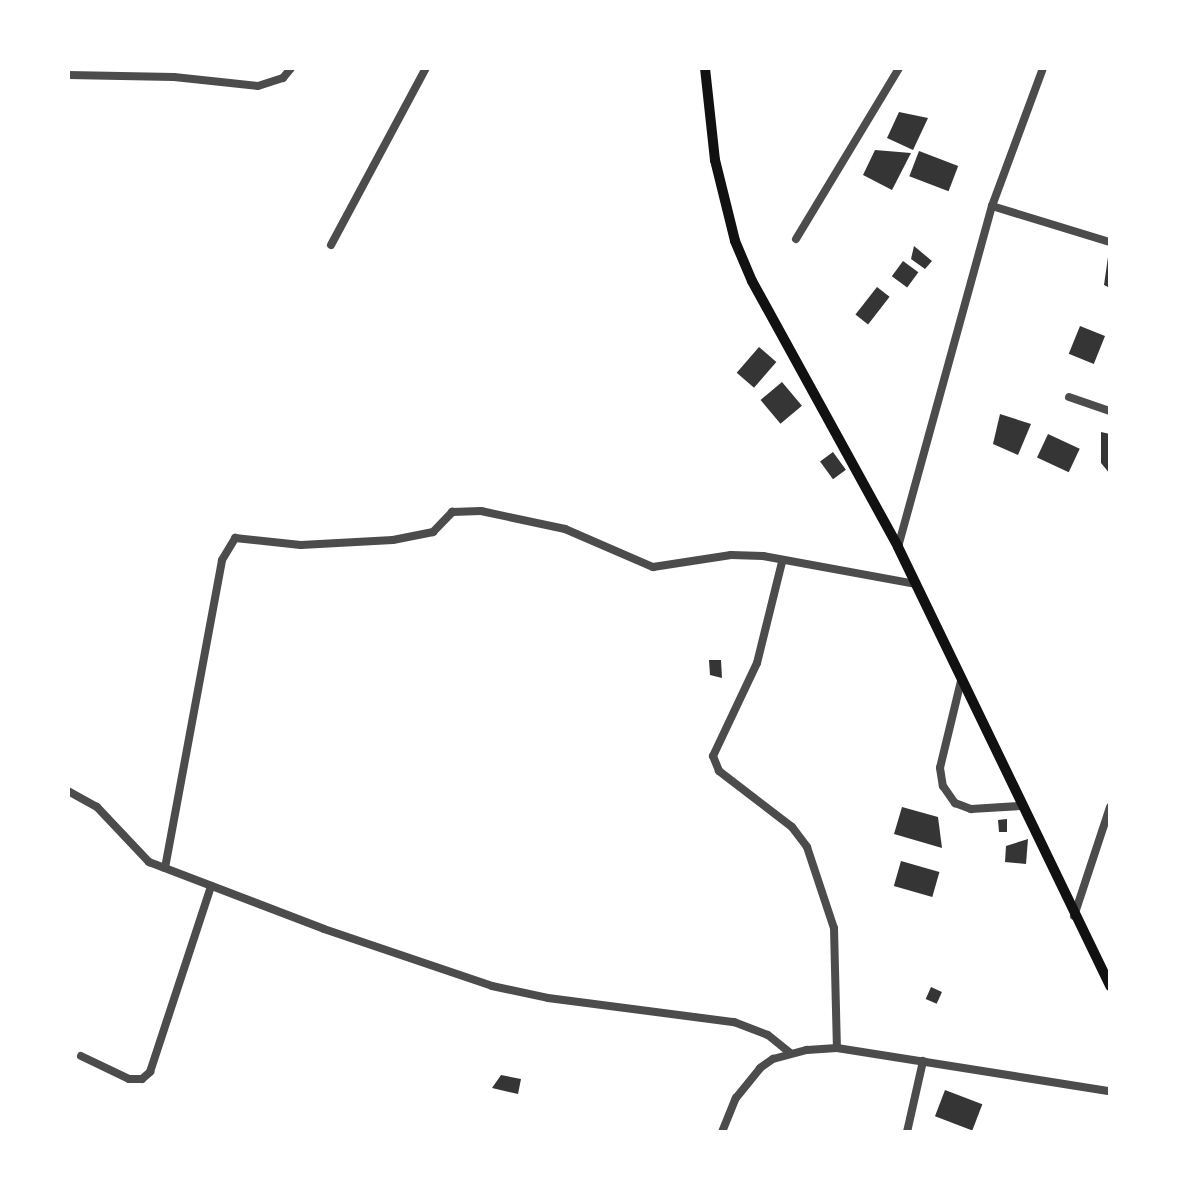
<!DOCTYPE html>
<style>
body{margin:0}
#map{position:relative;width:1178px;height:1200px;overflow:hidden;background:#fff;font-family:"Playfair Display",serif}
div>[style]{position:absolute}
.building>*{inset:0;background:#353535;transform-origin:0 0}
.minor>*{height:8px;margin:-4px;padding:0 4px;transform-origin:4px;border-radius:4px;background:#4c4c4c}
.secondary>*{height:10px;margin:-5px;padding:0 5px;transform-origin:5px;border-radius:5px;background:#111}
span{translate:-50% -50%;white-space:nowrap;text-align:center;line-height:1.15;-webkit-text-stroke:10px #fff;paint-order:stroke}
.frame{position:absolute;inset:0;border:70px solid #fff;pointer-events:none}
</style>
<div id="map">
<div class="building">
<div style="clip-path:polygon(899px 112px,928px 118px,913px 150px,887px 138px)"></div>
<div style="clip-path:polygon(875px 150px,911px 153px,892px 190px,863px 175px)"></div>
<div style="left:919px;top:151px;width:42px;height:27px;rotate:21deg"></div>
<div style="clip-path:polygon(914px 246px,932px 261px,925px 269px,911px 259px)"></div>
<div style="clip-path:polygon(1108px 257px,1110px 257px,1110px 288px,1104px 285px)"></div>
<div style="left:903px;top:261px;width:19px;height:19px;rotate:36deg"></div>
<div style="left:877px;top:287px;width:16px;height:35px;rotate:38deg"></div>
<div style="left:1080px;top:326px;width:27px;height:30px;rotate:22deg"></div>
<div style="left:759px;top:347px;width:23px;height:34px;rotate:41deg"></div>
<div style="left:782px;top:382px;width:31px;height:28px;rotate:50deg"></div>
<div style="clip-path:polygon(1000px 414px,1031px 424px,1018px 455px,993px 444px)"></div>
<div style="clip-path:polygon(1101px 432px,1110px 434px,1110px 474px,1101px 463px)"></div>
<div style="left:1048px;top:434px;width:35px;height:26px;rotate:25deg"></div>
<div style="left:833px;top:452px;width:22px;height:16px;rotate:54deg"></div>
<div style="clip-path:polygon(709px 660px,721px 660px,722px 678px,710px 675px)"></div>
<div style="clip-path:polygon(902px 807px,938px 817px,942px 848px,894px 834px)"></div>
<div style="clip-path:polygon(1007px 819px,1007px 832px,999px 832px,998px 820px)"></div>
<div style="clip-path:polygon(1028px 839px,1026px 864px,1005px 862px,1006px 846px)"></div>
<div style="left:901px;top:861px;width:40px;height:26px;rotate:16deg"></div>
<div style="left:931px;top:987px;width:12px;height:13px;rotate:24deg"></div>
<div style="clip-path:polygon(501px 1075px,521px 1079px,518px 1094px,492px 1088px)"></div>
<div style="left:945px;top:1090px;width:40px;height:28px;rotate:21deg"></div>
</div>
<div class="minor">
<div style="left:68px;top:75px;width:106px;rotate:1.1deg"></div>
<div style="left:174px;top:77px;width:84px;rotate:6.1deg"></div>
<div style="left:258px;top:86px;width:26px;rotate:-18deg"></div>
<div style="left:283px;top:78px;width:13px;rotate:-51deg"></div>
<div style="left:992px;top:206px;width:123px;rotate:17deg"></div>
<div style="left:796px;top:239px;width:200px;rotate:-58.9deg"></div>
<div style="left:331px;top:245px;width:201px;rotate:-61.8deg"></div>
<div style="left:1069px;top:397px;width:43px;rotate:18.9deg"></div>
<div style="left:898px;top:547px;width:354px;rotate:-74.6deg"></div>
<div style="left:992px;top:206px;width:147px;rotate:-69.7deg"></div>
<div style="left:782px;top:562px;width:104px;rotate:103.9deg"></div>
<div style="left:757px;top:663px;width:103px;rotate:115.3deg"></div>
<div style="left:713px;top:756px;width:16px;rotate:68deg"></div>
<div style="left:719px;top:771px;width:92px;rotate:37.5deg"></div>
<div style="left:792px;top:827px;width:25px;rotate:53deg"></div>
<div style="left:807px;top:847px;width:85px;rotate:71.6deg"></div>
<div style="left:834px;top:928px;width:120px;rotate:88.6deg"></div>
<div style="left:961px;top:681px;width:89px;rotate:103.6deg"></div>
<div style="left:940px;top:768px;width:18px;rotate:81deg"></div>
<div style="left:943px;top:786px;width:21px;rotate:55deg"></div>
<div style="left:955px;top:803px;width:17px;rotate:21deg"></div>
<div style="left:971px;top:809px;width:49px;rotate:-3.5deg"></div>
<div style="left:68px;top:791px;width:33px;rotate:29deg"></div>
<div style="left:97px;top:807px;width:76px;rotate:46.6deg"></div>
<div style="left:149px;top:862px;width:187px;rotate:20.9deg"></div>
<div style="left:324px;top:929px;width:177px;rotate:18.7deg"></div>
<div style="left:492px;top:986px;width:57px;rotate:12.1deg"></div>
<div style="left:548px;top:998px;width:188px;rotate:7.4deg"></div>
<div style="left:734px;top:1022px;width:36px;rotate:21deg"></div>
<div style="left:768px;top:1035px;width:28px;rotate:39deg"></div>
<div style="left:165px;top:868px;width:313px;rotate:-79.5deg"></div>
<div style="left:222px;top:560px;width:26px;rotate:-59deg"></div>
<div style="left:235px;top:538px;width:66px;rotate:6.1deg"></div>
<div style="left:301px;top:545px;width:92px;rotate:-3.1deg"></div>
<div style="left:393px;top:540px;width:41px;rotate:-11.3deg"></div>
<div style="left:433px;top:532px;width:28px;rotate:-46deg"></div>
<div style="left:452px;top:512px;width:29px;rotate:-2deg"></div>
<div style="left:481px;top:511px;width:86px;rotate:12.1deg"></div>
<div style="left:565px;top:529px;width:96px;rotate:23.4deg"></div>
<div style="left:653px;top:567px;width:79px;rotate:-8.7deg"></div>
<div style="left:731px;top:555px;width:32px;rotate:2deg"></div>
<div style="left:763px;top:556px;width:156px;rotate:10.4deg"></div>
<div style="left:1074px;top:916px;width:115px;rotate:-71.7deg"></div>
<div style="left:81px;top:1056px;width:53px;rotate:25.6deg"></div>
<div style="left:129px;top:1079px;width:13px"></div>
<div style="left:142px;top:1079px;width:11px;rotate:-41deg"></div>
<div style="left:150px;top:1072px;width:196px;rotate:-71.8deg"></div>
<div style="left:722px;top:1132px;width:37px;rotate:-68deg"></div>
<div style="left:736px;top:1098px;width:38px;rotate:-51deg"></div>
<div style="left:760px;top:1068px;width:16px;rotate:-35deg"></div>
<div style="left:773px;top:1059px;width:35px;rotate:-15deg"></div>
<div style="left:807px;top:1050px;width:30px;rotate:-4deg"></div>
<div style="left:837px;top:1048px;width:276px;rotate:9deg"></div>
<div style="left:907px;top:1132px;width:73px;rotate:-77.3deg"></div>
</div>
<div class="secondary">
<div style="left:705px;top:68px;width:93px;rotate:83.8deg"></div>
<div style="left:715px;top:160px;width:83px;rotate:76.1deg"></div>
<div style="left:735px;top:241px;width:43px;rotate:67deg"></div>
<div style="left:752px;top:281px;width:303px;rotate:61.2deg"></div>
<div style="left:898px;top:547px;width:488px;rotate:64.2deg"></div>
</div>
<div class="frame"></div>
</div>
